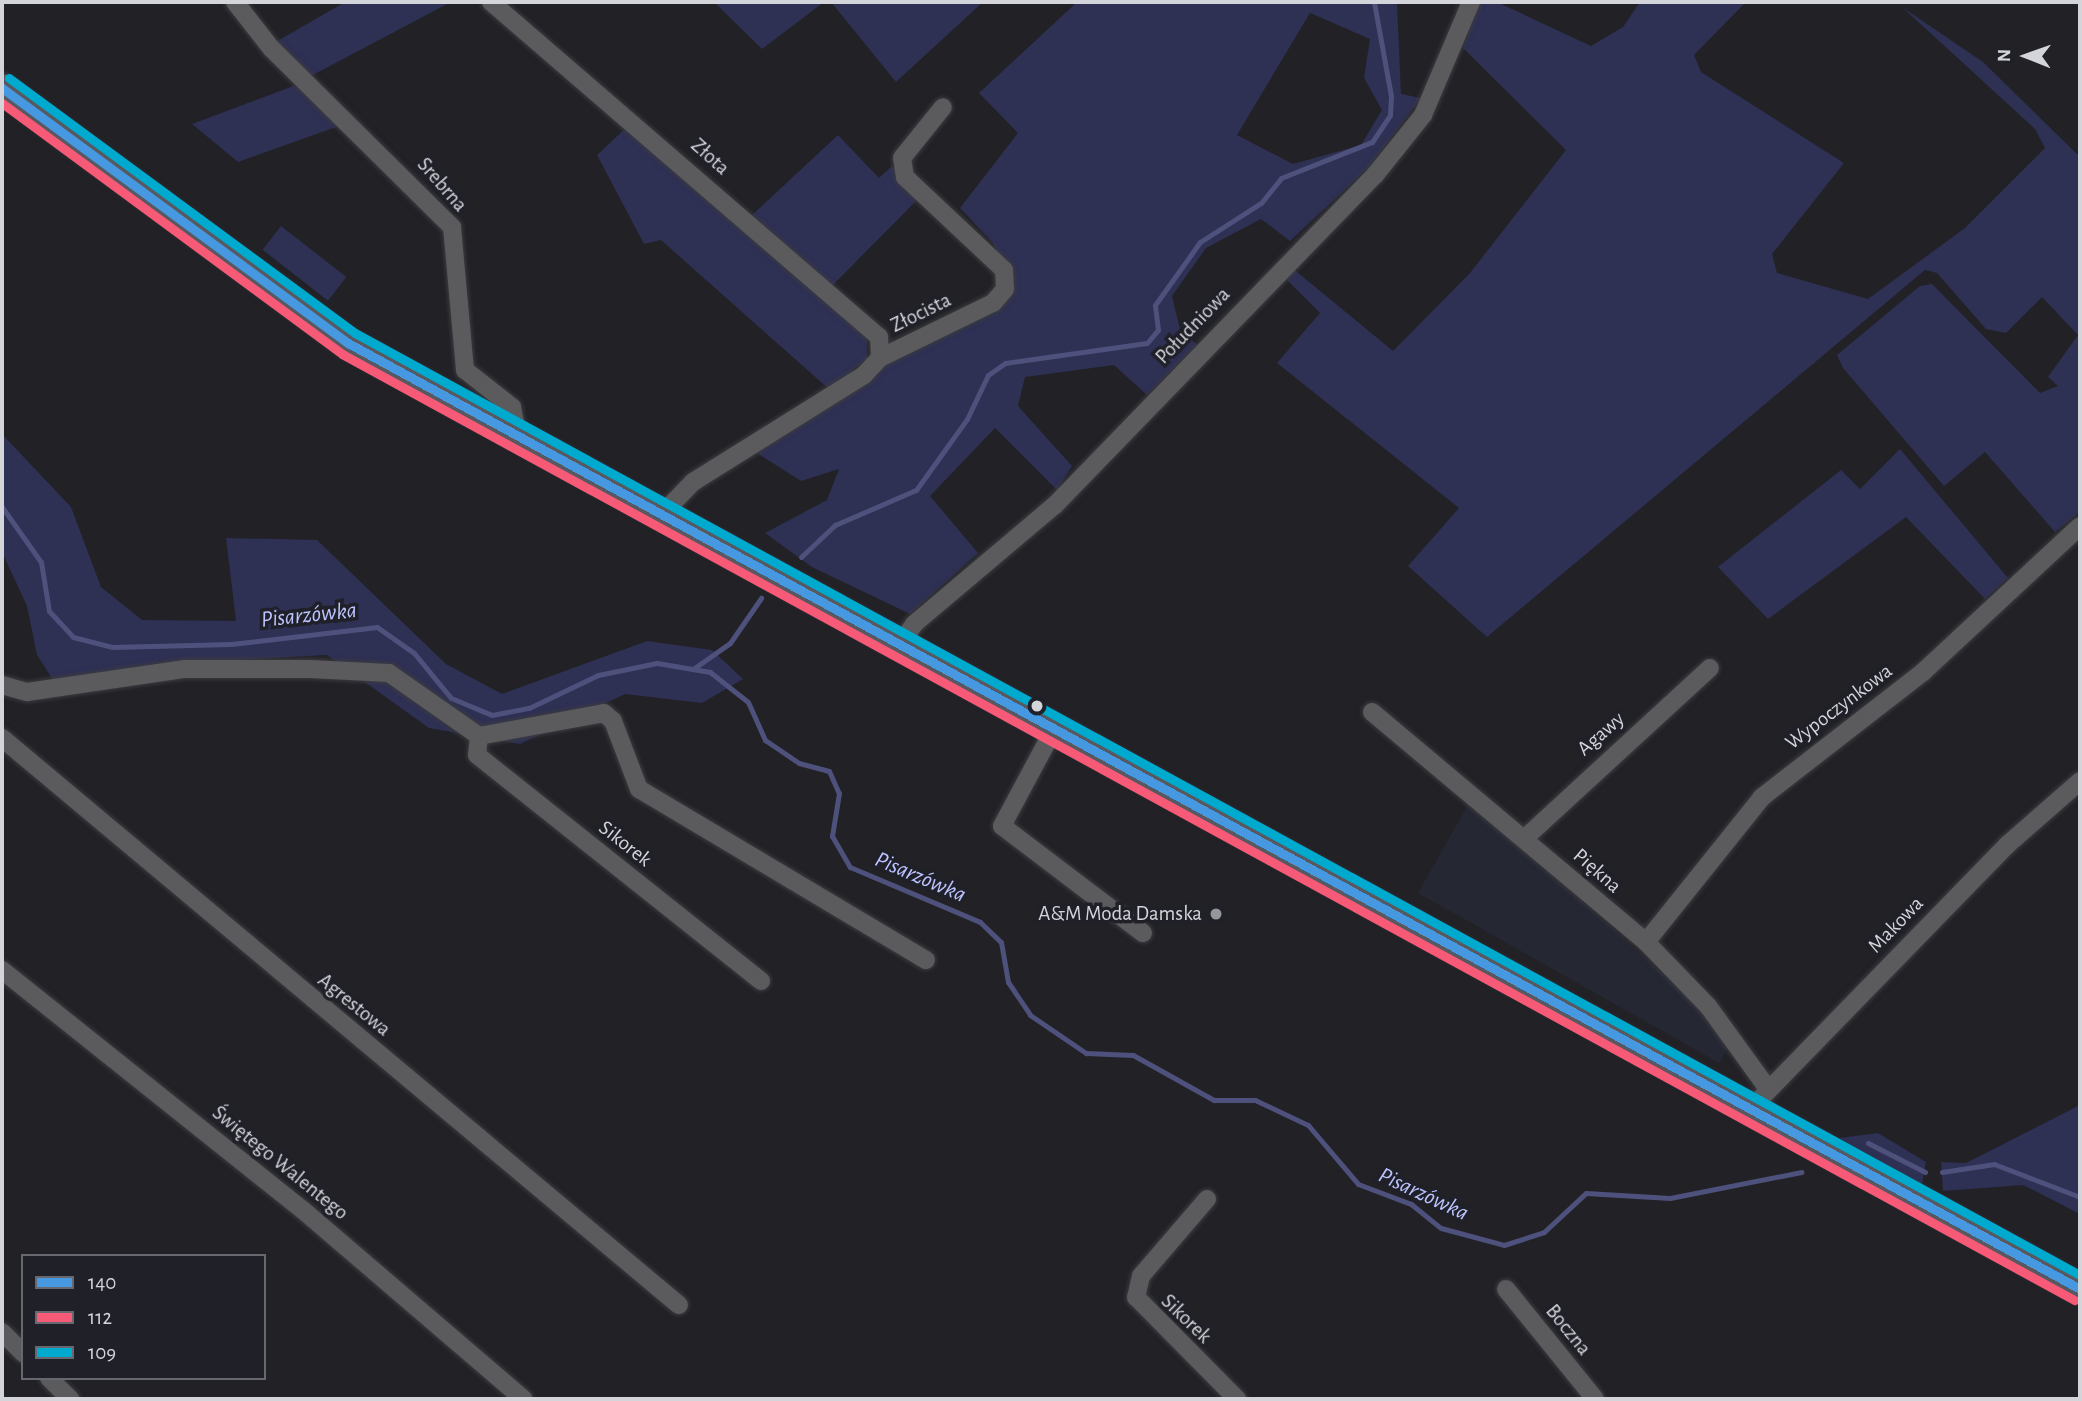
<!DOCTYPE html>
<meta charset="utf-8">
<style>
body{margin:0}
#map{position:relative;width:2082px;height:1401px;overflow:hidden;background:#212126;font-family:"Alegreya Sans",sans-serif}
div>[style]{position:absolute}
.built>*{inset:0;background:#252733}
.green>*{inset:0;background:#2e3054;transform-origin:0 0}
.stream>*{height:5px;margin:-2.5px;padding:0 2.5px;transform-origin:2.5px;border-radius:2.5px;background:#4e517c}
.roads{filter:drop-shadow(0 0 2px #3b3b40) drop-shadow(0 0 2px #3b3b40)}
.street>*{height:18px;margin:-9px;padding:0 9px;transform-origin:9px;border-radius:9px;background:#5b5b5e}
.primary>*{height:28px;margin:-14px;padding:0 14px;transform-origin:14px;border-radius:14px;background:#575860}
.bus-1>*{height:9px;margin:-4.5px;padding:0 4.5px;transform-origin:4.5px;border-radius:4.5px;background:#4699e1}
.bus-2>*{height:9px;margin:-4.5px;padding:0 4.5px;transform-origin:4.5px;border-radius:4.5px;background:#f75a77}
.bus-3>*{height:9px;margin:-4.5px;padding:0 4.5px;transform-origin:4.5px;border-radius:4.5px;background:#00a9ce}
.dots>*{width:19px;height:19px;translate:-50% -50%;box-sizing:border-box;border:4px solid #1f2028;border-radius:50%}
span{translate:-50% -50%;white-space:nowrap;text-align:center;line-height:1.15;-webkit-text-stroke:7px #1f2028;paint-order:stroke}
.street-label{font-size:21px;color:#d4d5da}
.poi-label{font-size:21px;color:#d4d5da}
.right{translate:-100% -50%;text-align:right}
.water-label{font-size:23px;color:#bdc4ff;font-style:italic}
.frame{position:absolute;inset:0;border:4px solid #d4d5da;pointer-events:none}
.legend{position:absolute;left:21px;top:1254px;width:245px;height:126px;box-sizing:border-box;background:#1f2028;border:2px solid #67686f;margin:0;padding:9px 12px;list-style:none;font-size:21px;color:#d4d5da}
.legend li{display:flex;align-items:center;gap:14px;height:35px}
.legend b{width:35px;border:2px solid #67686f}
.north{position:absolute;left:1991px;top:21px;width:70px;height:70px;-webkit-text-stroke:5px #1f2028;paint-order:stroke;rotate:271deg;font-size:19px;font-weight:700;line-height:28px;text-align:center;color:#d4d5da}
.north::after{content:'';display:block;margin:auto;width:24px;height:32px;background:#d4d5da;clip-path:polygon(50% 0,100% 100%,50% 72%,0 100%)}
</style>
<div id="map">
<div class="built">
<div style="clip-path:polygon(1470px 801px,1692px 1000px,1728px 1048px,1719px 1063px,1418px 893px)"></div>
</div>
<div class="green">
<div style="clip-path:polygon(345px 2px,451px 2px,311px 76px,274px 43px)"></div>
<div style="clip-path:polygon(714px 2px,824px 2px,762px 49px)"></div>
<div style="clip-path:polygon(831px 2px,983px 2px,896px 82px)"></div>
<div style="clip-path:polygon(evenodd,1077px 2px,1397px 2px,1401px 94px,1421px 98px,1369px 167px,1290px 241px,1261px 219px,1206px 248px,1172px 296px,1180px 329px,1197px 345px,1147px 395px,1114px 365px,1025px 377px,1018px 406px,1072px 466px,1057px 490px,995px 428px,930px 496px,978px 553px,910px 614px,812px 567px,765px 533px,827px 500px,839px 469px,801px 481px,752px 450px,887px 362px,1001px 305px,1013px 290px,993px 243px,960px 208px,1018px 133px,979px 93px,1077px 2px,1310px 13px,1370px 39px,1364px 78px,1382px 110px,1361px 145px,1293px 164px,1237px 135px,1310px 13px)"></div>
<div style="clip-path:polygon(1479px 2px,1497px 2px,1591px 46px,1623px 27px,1640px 2px,1746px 2px,1694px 55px,1701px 72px,1844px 163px,1772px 254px,1777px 273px,1868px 299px,1965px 228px,2045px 148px,2035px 129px,1902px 7px,1983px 62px,2080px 157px,2080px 512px,2055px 532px,1985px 452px,1944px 486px,1843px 368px,1837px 355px,1920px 286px,1932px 284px,2040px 393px,2058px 386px,2048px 377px,2078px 335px,2042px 297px,2006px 333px,1986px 329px,1937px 273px,1925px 270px,1487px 637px,1479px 630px,1408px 566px,1459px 508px,1277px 363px,1320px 313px,1282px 275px,1291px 267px,1393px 351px,1470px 273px,1566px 150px,1463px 48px)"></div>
<div style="clip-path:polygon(296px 85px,339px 126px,238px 162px,192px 124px)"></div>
<div style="clip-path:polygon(629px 125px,867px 339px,867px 358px,830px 390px,661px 240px,644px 244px,597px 155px)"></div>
<div style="clip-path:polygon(838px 135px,879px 178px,892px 166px,918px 199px,832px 286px,750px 217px)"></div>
<div style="left:281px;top:226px;width:83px;height:30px;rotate:38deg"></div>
<div style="clip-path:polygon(2px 434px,71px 507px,101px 587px,142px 620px,236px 621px,226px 538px,317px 540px,446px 664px,502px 694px,647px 641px,712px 650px,743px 679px,702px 703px,625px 694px,520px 744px,429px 728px,327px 655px,185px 663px,58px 688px,37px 655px,27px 606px,2px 552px)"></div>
<div style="clip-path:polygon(1900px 449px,2008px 578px,1985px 599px,1906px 517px,1768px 619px,1718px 567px,1841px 470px,1860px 489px)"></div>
<div style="clip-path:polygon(2080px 1105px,2080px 1214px,2023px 1185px,1943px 1191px,1941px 1162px,1966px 1163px)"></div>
<div style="clip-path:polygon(1878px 1133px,1926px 1162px,1922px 1184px,1839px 1138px)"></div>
</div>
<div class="stream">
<div style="left:2px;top:507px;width:67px;rotate:54.7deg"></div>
<div style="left:41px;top:562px;width:50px;rotate:80.7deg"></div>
<div style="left:49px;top:611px;width:35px;rotate:47deg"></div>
<div style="left:73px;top:637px;width:40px;rotate:14.4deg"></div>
<div style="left:112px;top:647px;width:119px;rotate:-1.4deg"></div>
<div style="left:231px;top:644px;width:147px;rotate:-6.6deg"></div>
<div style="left:377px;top:627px;width:45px;rotate:35.1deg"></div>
<div style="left:414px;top:653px;width:58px;rotate:50.6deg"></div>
<div style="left:451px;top:698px;width:44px;rotate:22.5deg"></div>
<div style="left:492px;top:715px;width:38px;rotate:-11deg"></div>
<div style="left:529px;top:708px;width:76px;rotate:-25.6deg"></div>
<div style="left:598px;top:675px;width:60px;rotate:-11.5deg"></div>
<div style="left:657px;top:663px;width:54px;rotate:9.6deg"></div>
<div style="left:710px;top:672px;width:48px;rotate:38.3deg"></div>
<div style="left:748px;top:702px;width:42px;rotate:65.9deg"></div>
<div style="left:765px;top:740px;width:41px;rotate:34.1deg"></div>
<div style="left:799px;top:763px;width:31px;rotate:15deg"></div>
<div style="left:829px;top:771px;width:24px;rotate:66deg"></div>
<div style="left:839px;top:793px;width:44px;rotate:99.2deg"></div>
<div style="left:832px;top:836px;width:36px;rotate:60deg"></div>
<div style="left:850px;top:867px;width:141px;rotate:22.9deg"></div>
<div style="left:980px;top:922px;width:29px;rotate:44deg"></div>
<div style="left:1001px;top:942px;width:41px;rotate:80.1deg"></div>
<div style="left:1008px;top:982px;width:40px;rotate:56deg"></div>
<div style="left:1030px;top:1015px;width:68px;rotate:34.2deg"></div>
<div style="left:1086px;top:1053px;width:47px;rotate:2.4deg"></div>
<div style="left:1133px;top:1055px;width:93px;rotate:29.1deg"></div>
<div style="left:1214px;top:1100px;width:41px"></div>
<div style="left:1255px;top:1100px;width:59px;rotate:25.3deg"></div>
<div style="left:1308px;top:1125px;width:77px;rotate:49.7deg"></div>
<div style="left:1358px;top:1184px;width:57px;rotate:20.7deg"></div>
<div style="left:1411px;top:1204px;width:38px;rotate:39deg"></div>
<div style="left:1441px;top:1228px;width:65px;rotate:15.1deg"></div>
<div style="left:1504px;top:1245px;width:42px;rotate:-18deg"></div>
<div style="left:1544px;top:1232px;width:57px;rotate:-42.9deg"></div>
<div style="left:1586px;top:1193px;width:84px;rotate:3.4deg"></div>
<div style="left:1670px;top:1198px;width:134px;rotate:-11.2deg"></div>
<div style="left:801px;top:557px;width:47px;rotate:-43.3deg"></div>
<div style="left:835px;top:525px;width:88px;rotate:-23.4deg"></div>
<div style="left:916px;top:490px;width:87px;rotate:-54.3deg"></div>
<div style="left:967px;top:419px;width:49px;rotate:-64.5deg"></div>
<div style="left:988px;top:375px;width:21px;rotate:-35deg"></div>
<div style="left:1005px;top:363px;width:143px;rotate:-8deg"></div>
<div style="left:1147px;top:343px;width:17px;rotate:-50deg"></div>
<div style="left:1158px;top:330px;width:25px;rotate:-97deg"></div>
<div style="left:1155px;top:305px;width:77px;rotate:-54.5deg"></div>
<div style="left:1200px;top:242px;width:72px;rotate:-32.6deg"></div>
<div style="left:1261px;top:203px;width:32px;rotate:-51deg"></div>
<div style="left:1281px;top:178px;width:98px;rotate:-21.6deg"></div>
<div style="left:1372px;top:142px;width:32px;rotate:-56deg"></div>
<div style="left:1390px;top:115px;width:19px;rotate:-87deg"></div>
<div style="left:1391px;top:96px;width:96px;rotate:-100.3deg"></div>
<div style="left:693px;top:669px;width:45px;rotate:-35.1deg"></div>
<div style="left:730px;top:643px;width:55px;rotate:-55.4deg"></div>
<div style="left:1868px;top:1143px;width:64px;rotate:27deg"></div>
<div style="left:1942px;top:1172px;width:53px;rotate:-8.7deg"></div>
<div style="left:1994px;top:1164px;width:92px;rotate:21deg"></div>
</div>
<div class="roads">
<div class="street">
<div style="left:235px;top:2px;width:58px;rotate:52deg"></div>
<div style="left:271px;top:48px;width:255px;rotate:44.7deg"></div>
<div style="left:452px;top:227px;width:144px;rotate:84.8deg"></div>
<div style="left:465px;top:370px;width:60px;rotate:38.2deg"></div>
<div style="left:512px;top:407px;width:32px;rotate:79deg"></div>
<div style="left:491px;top:2px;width:513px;rotate:40.81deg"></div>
<div style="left:879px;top:337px;width:21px;rotate:87deg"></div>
<div style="left:661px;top:515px;width:46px;rotate:-45.9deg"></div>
<div style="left:693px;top:482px;width:202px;rotate:-32deg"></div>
<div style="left:864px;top:375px;width:23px;rotate:-47deg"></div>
<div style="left:880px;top:358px;width:126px;rotate:-26deg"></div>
<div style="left:993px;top:303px;width:18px;rotate:-49deg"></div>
<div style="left:1005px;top:289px;width:19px;rotate:-93deg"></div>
<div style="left:1004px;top:270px;width:136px;rotate:-136.8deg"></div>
<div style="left:905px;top:177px;width:19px;rotate:-99deg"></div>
<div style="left:902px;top:158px;width:65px;rotate:-51.2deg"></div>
<div style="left:899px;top:645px;width:26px;rotate:-54deg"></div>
<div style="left:914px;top:624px;width:185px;rotate:-40.2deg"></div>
<div style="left:1055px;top:505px;width:460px;rotate:-45.9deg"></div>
<div style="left:1375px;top:175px;width:77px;rotate:-51.3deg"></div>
<div style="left:1423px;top:115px;width:123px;rotate:-67deg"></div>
<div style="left:2px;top:685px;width:26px;rotate:16deg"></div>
<div style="left:27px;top:692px;width:160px;rotate:-8.3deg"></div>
<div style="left:185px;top:669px;width:125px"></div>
<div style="left:310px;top:669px;width:79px;rotate:2.9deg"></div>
<div style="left:389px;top:673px;width:110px;rotate:35deg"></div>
<div style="left:479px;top:736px;width:127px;rotate:-10.4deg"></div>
<div style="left:604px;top:713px;width:12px;rotate:42deg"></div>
<div style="left:613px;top:721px;width:73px;rotate:69.1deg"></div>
<div style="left:639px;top:789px;width:334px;rotate:30.8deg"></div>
<div style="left:1372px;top:712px;width:358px;rotate:40deg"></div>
<div style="left:1646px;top:942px;width:89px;rotate:45.9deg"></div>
<div style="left:1708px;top:1006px;width:102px;rotate:54.1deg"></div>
<div style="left:1054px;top:729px;width:110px;rotate:118.2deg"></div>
<div style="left:1002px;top:826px;width:177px;rotate:37.2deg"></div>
<div style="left:479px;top:736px;width:19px;rotate:96deg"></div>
<div style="left:477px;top:755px;width:363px;rotate:38.5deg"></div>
<div style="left:2px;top:738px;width:883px;rotate:39.95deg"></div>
<div style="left:1525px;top:838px;width:251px;rotate:-42.6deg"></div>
<div style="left:1646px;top:942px;width:186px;rotate:-51.3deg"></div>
<div style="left:1762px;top:797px;width:204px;rotate:-37.8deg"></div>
<div style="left:1923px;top:672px;width:214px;rotate:-42.9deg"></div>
<div style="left:2px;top:970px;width:386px;rotate:38.6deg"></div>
<div style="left:304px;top:1211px;width:289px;rotate:40.6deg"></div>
<div style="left:1761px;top:1098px;width:353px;rotate:-45.8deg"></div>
<div style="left:2007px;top:845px;width:97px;rotate:-41.2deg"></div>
<div style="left:1207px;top:1199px;width:101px;rotate:130.6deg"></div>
<div style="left:1141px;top:1276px;width:22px;rotate:103deg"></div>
<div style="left:1136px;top:1297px;width:144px;rotate:45.3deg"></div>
<div style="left:1506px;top:1289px;width:141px;rotate:51deg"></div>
<div style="left:2px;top:1332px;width:30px;rotate:45deg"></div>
<div style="left:49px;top:1378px;width:30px;rotate:45deg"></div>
</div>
<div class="primary">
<div style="left:2px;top:88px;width:430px;rotate:36.4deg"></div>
<div style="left:348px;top:343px;width:1974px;rotate:28.64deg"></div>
</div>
</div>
<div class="bus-1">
<div style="left:2px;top:88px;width:430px;rotate:36.4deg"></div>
<div style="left:348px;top:343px;width:1974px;rotate:28.64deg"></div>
</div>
<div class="bus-2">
<div style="left:2px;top:103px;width:423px;rotate:36.4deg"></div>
<div style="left:342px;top:354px;width:1974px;rotate:28.64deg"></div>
</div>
<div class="bus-3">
<div style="left:9px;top:78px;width:430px;rotate:36.4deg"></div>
<div style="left:355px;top:333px;width:1965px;rotate:28.64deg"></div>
</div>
<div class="dots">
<div style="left:1037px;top:706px;background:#d4d5da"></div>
<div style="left:1216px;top:914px;background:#95969b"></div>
</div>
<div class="street-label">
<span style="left:710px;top:157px;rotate:42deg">Złota</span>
<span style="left:442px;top:185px;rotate:49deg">Srebrna</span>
<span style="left:921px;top:313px;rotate:-26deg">Złocista</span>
<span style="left:1193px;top:326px;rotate:-46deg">Południowa</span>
<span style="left:1839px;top:707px;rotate:-37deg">Wypoczynkowa</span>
<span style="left:1601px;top:734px;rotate:-41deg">Agawy</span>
<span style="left:625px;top:844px;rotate:38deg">Sikorek</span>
<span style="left:1597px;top:871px;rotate:41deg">Piękna</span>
<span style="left:1896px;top:925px;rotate:-46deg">Makowa</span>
<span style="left:354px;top:1005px;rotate:39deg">Agrestowa</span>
<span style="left:280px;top:1163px;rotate:39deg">Świętego Walentego</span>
<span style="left:1186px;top:1319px;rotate:44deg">Sikorek</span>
<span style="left:1568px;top:1330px;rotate:51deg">Boczna</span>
</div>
<div class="poi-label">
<span class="right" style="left:1202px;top:914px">A&amp;M Moda Damska</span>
</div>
<div class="water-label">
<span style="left:309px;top:616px;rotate:-6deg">Pisarzówka</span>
<span style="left:920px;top:878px;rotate:23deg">Pisarzówka</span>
<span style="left:1423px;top:1195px;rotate:25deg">Pisarzówka</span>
</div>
<div class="frame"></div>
<ul class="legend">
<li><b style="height:9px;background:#4699e1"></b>140</li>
<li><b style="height:9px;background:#f75a77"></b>112</li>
<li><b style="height:9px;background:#00a9ce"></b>109</li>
</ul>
<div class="north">N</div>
</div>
